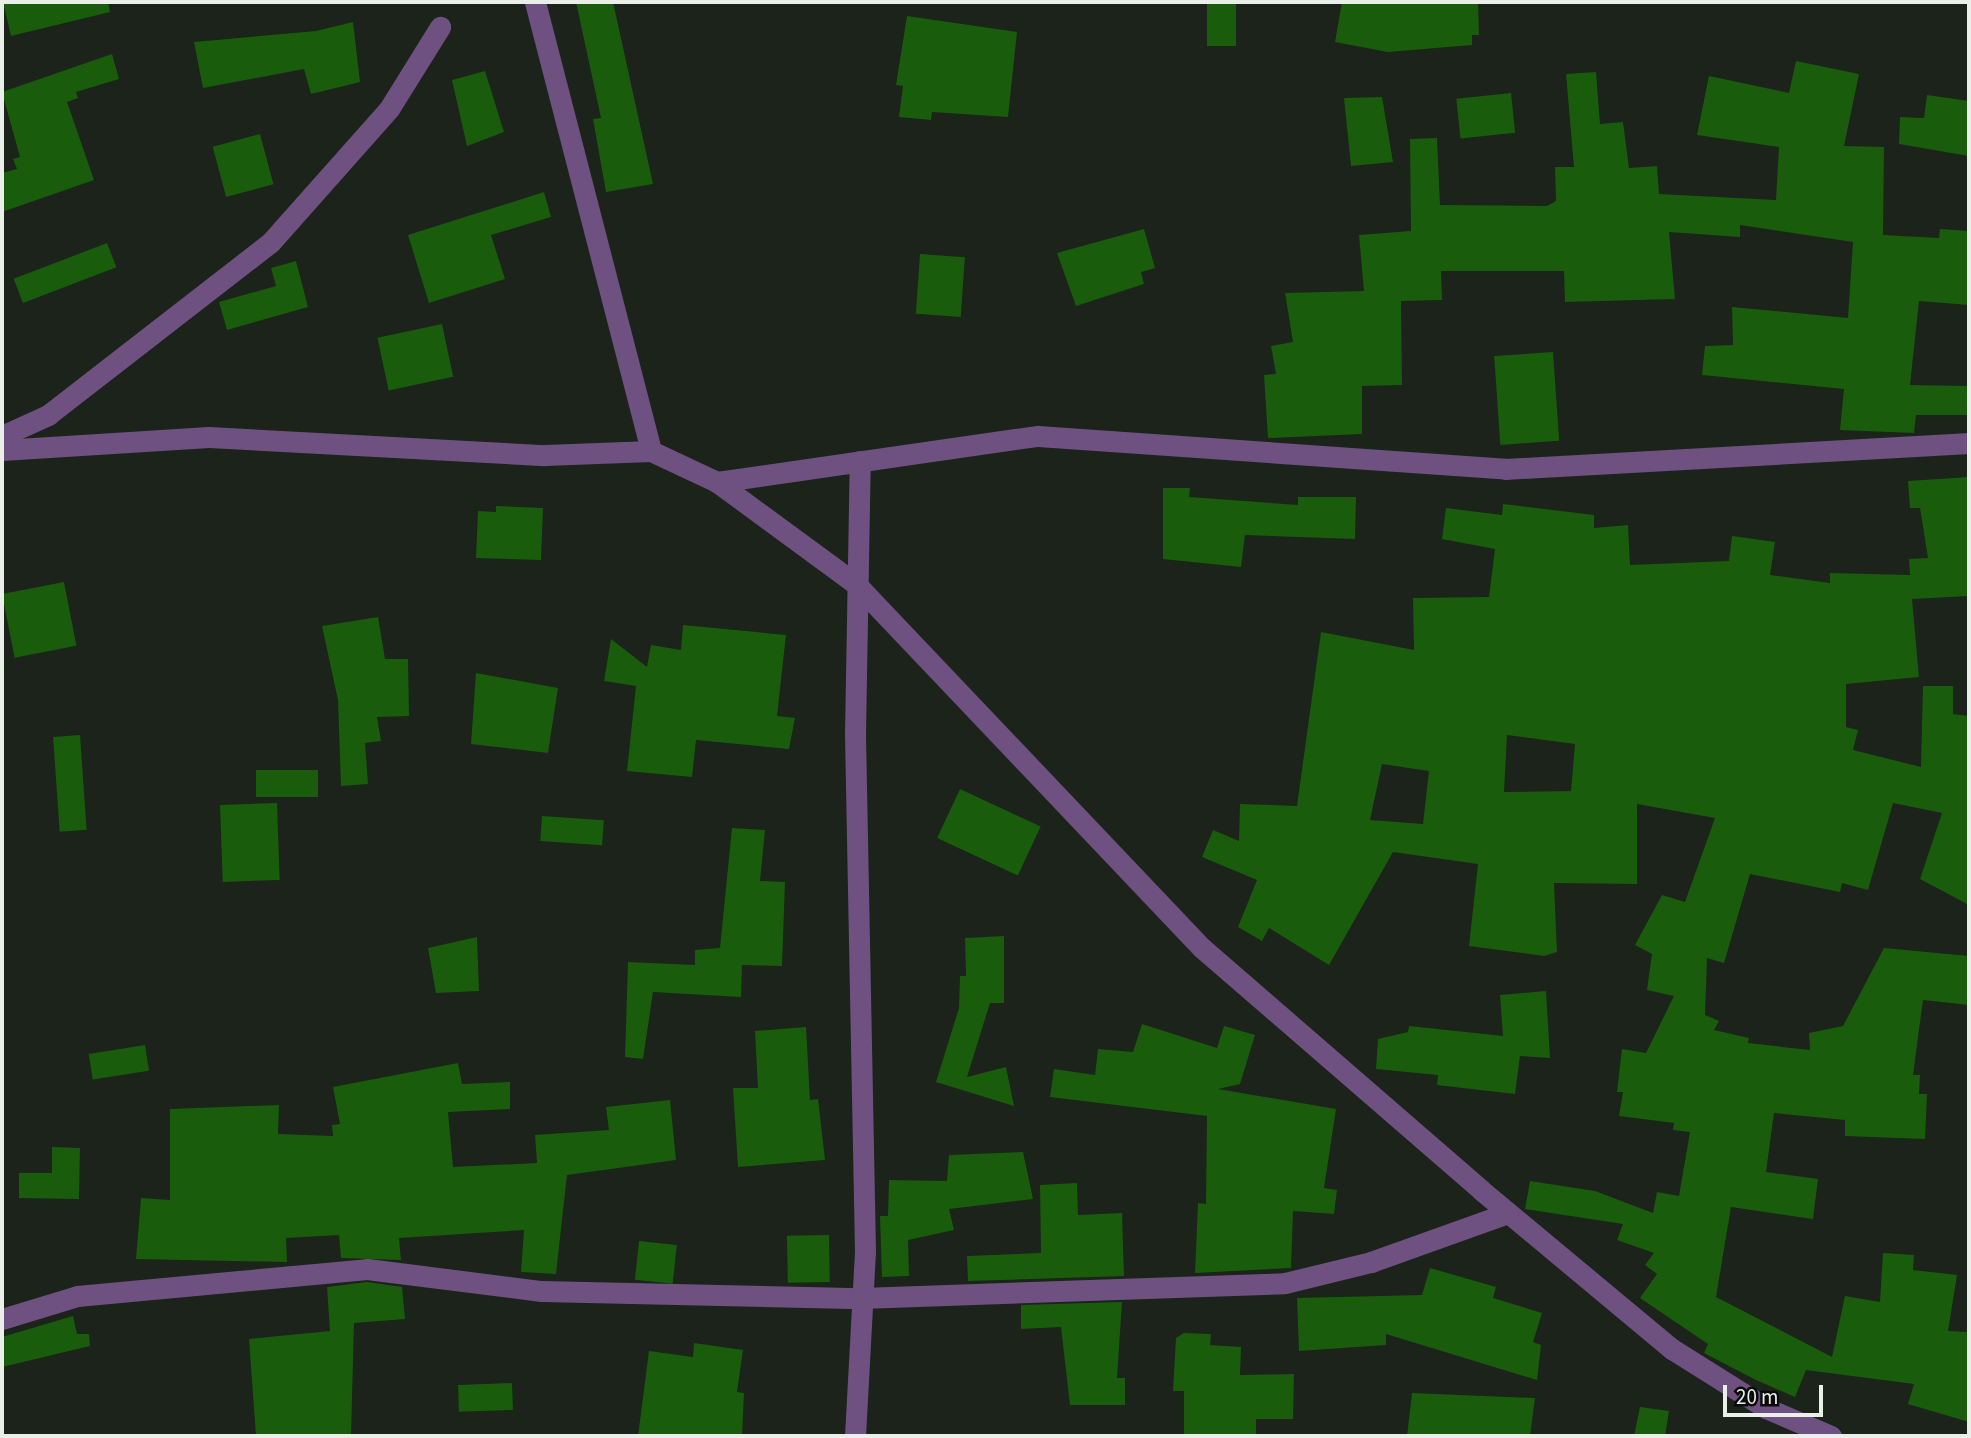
<!DOCTYPE html>
<style>
body{margin:0}
#map{position:relative;width:1971px;height:1438px;overflow:hidden;background:#1b231a;font-family:"Source Sans 3",sans-serif}
div>[style]{position:absolute}
.building>*{inset:0;background:#195c0c;transform-origin:0 0}
.street>*{height:21px;margin:-10.5px;padding:0 10.5px;transform-origin:10.5px;border-radius:10.5px;background:#6e5081}
span{translate:-50% -50%;white-space:nowrap;text-align:center;line-height:1.15;-webkit-text-stroke:5px #080b08;paint-order:stroke}
.frame{position:absolute;inset:0;border:4px solid #eaefe9;pointer-events:none}
.scale{position:absolute;left:1723px;top:1385px;width:100px;height:32px;box-sizing:border-box;border:4px solid #eaefe9;border-top:0;padding-left:9px;font-size:21px;line-height:24px;white-space:nowrap;color:#eaefe9;-webkit-text-stroke:5px #080b08;paint-order:stroke}
</style>
<div id="map">
<div class="building">
<div style="clip-path:polygon(3px 2px,108px 2px,110px 12px,11px 36px)"></div>
<div style="clip-path:polygon(576px 2px,613px 2px,653px 184px,606px 192px,593px 119px,601px 118px)"></div>
<div style="left:1207px;top:2px;width:29px;height:44px"></div>
<div style="clip-path:polygon(1342px 2px,1478px 2px,1479px 35px,1472px 35px,1472px 45px,1388px 52px,1335px 42px)"></div>
<div style="clip-path:polygon(907px 16px,1017px 32px,1008px 117px,932px 112px,931px 120px,899px 117px,903px 86px,896px 85px)"></div>
<div style="clip-path:polygon(353px 22px,360px 82px,311px 94px,304px 69px,203px 88px,194px 42px,316px 31px)"></div>
<div style="clip-path:polygon(112px 54px,119px 79px,76px 92px,78px 98px,67px 102px,94px 180px,2px 212px,2px 173px,17px 169px,13px 159px,20px 157px,2px 92px)"></div>
<div style="clip-path:polygon(1796px 61px,1859px 74px,1844px 146px,1884px 147px,1883px 235px,1939px 238px,1940px 229px,1969px 231px,1969px 305px,1919px 301px,1910px 385px,1969px 386px,1969px 415px,1916px 415px,1914px 433px,1840px 430px,1844px 389px,1702px 375px,1705px 346px,1733px 345px,1732px 307px,1848px 318px,1853px 242px,1740px 225px,1740px 237px,1669px 232px,1675px 299px,1565px 302px,1564px 271px,1441px 271px,1442px 300px,1401px 301px,1402px 385px,1362px 386px,1362px 434px,1268px 438px,1264px 375px,1276px 374px,1271px 346px,1293px 342px,1285px 293px,1364px 291px,1359px 235px,1411px 231px,1410px 139px,1437px 138px,1440px 205px,1547px 206px,1556px 201px,1555px 167px,1574px 167px,1566px 74px,1596px 72px,1600px 124px,1623px 122px,1629px 168px,1657px 166px,1659px 194px,1776px 200px,1779px 147px,1697px 135px,1709px 76px,1789px 93px)"></div>
<div style="clip-path:polygon(485px 71px,504px 132px,467px 146px,452px 80px)"></div>
<div style="left:1511px;top:93px;width:40px;height:55px;rotate:84deg"></div>
<div style="clip-path:polygon(1927px 95px,1969px 101px,1969px 156px,1899px 144px,1900px 117px,1924px 118px)"></div>
<div style="clip-path:polygon(1382px 97px,1393px 162px,1351px 166px,1344px 98px)"></div>
<div style="left:260px;top:134px;width:52px;height:49px;rotate:75deg"></div>
<div style="clip-path:polygon(544px 192px,551px 217px,491px 235px,505px 279px,429px 303px,408px 235px)"></div>
<div style="clip-path:polygon(1144px 229px,1155px 268px,1141px 272px,1144px 284px,1076px 306px,1057px 253px)"></div>
<div style="left:107px;top:243px;width:26px;height:100px;rotate:69deg"></div>
<div style="left:920px;top:254px;width:45px;height:60px;rotate:4deg"></div>
<div style="clip-path:polygon(296px 261px,308px 307px,227px 330px,219px 302px,276px 286px,271px 268px)"></div>
<div style="left:442px;top:324px;width:54px;height:66px;rotate:78deg"></div>
<div style="left:1553px;top:352px;width:89px;height:59px;rotate:86deg"></div>
<div style="clip-path:polygon(evenodd,1969px 477px,1969px 596px,1912px 599px,1919px 677px,1846px 684px,1846px 727px,1858px 730px,1853px 750px,1921px 767px,1923px 686px,1953px 686px,1953px 714px,1969px 716px,1969px 905px,1920px 879px,1942px 813px,1893px 803px,1868px 890px,1842px 883px,1840px 892px,1750px 874px,1724px 963px,1707px 958px,1705px 1015px,1719px 1021px,1714px 1030px,1749px 1038px,1748px 1043px,1810px 1050px,1809px 1033px,1843px 1026px,1884px 948px,1969px 956px,1969px 1005px,1923px 1000px,1913px 1075px,1920px 1075px,1919px 1094px,1927px 1094px,1925px 1139px,1845px 1136px,1845px 1120px,1774px 1113px,1766px 1172px,1818px 1179px,1813px 1219px,1731px 1207px,1716px 1297px,1832px 1357px,1845px 1296px,1880px 1302px,1883px 1253px,1914px 1255px,1913px 1270px,1957px 1275px,1948px 1331px,1969px 1332px,1969px 1422px,1908px 1404px,1914px 1384px,1806px 1370px,1795px 1397px,1756px 1380px,1704px 1353px,1708px 1344px,1640px 1298px,1657px 1274px,1645px 1265px,1654px 1253px,1617px 1240px,1623px 1224px,1525px 1209px,1530px 1181px,1595px 1191px,1653px 1213px,1657px 1192px,1679px 1196px,1690px 1132px,1673px 1130px,1674px 1123px,1619px 1116px,1623px 1092px,1617px 1092px,1622px 1049px,1646px 1053px,1674px 996px,1647px 990px,1652px 954px,1635px 945px,1662px 895px,1685px 902px,1715px 818px,1637px 804px,1637px 884px,1554px 883px,1557px 952px,1544px 956px,1469px 946px,1478px 864px,1393px 852px,1329px 965px,1269px 928px,1262px 941px,1238px 927px,1257px 880px,1202px 857px,1213px 830px,1239px 841px,1240px 804px,1297px 806px,1321px 632px,1414px 650px,1413px 598px,1489px 597px,1495px 549px,1442px 539px,1446px 508px,1502px 515px,1503px 504px,1594px 515px,1594px 528px,1628px 525px,1630px 565px,1729px 561px,1732px 536px,1775px 542px,1770px 575px,1830px 583px,1830px 573px,1910px 575px,1909px 559px,1928px 558px,1920px 508px,1910px 508px,1908px 481px,1969px 477px,1507px 735px,1575px 744px,1571px 791px,1504px 792px,1507px 735px,1969px 477px,1382px 764px,1429px 771px,1423px 824px,1370px 820px,1382px 764px)"></div>
<div style="clip-path:polygon(1163px 488px,1190px 488px,1189px 497px,1298px 505px,1298px 497px,1356px 497px,1355px 539px,1245px 535px,1241px 567px,1163px 559px)"></div>
<div style="clip-path:polygon(496px 506px,543px 508px,541px 560px,476px 558px,478px 511px,496px 512px)"></div>
<div style="left:64px;top:582px;width:65px;height:63px;rotate:79deg"></div>
<div style="clip-path:polygon(378px 617px,385px 659px,408px 659px,409px 716px,377px 717px,381px 741px,365px 743px,368px 784px,341px 786px,338px 700px,322px 626px)"></div>
<div style="clip-path:polygon(683px 625px,786px 635px,777px 716px,795px 718px,789px 749px,696px 740px,692px 777px,627px 771px,636px 686px,604px 681px,611px 639px,647px 667px,651px 645px,681px 650px)"></div>
<div style="clip-path:polygon(476px 673px,558px 688px,548px 753px,471px 744px)"></div>
<div style="left:80px;top:735px;width:95px;height:27px;rotate:86deg"></div>
<div style="left:256px;top:770px;width:62px;height:27px"></div>
<div style="left:960px;top:789px;width:89px;height:54px;rotate:25deg"></div>
<div style="left:277px;top:803px;width:77px;height:57px;rotate:88deg"></div>
<div style="left:542px;top:816px;width:62px;height:25px;rotate:4deg"></div>
<div style="clip-path:polygon(732px 828px,765px 830px,760px 881px,785px 882px,782px 966px,742px 965px,741px 997px,653px 992px,643px 1059px,625px 1057px,628px 962px,695px 965px,695px 950px,720px 948px)"></div>
<div style="clip-path:polygon(1004px 936px,1004px 1003px,990px 1003px,967px 1077px,1006px 1067px,1014px 1106px,936px 1082px,959px 1008px,960px 976px,966px 976px,965px 938px)"></div>
<div style="clip-path:polygon(477px 937px,479px 991px,436px 993px,428px 948px)"></div>
<div style="clip-path:polygon(1546px 991px,1550px 1058px,1520px 1056px,1515px 1094px,1437px 1085px,1438px 1075px,1376px 1069px,1378px 1039px,1408px 1032px,1409px 1026px,1503px 1036px,1500px 995px)"></div>
<div style="clip-path:polygon(1142px 1024px,1217px 1048px,1224px 1026px,1255px 1035px,1240px 1084px,1218px 1089px,1336px 1109px,1324px 1188px,1337px 1190px,1334px 1214px,1293px 1211px,1291px 1268px,1195px 1273px,1198px 1203px,1206px 1204px,1207px 1116px,1050px 1097px,1054px 1069px,1095px 1075px,1098px 1049px,1133px 1052px)"></div>
<div style="clip-path:polygon(806px 1027px,810px 1100px,818px 1099px,825px 1160px,738px 1167px,733px 1088px,758px 1088px,755px 1031px)"></div>
<div style="left:145px;top:1045px;width:26px;height:57px;rotate:81deg"></div>
<div style="clip-path:polygon(458px 1063px,462px 1084px,510px 1082px,510px 1109px,448px 1112px,453px 1167px,537px 1163px,535px 1135px,609px 1130px,606px 1107px,670px 1100px,676px 1160px,567px 1175px,556px 1274px,521px 1272px,524px 1230px,399px 1238px,401px 1260px,341px 1258px,339px 1235px,286px 1238px,287px 1262px,136px 1259px,141px 1198px,170px 1200px,170px 1109px,279px 1105px,278px 1134px,333px 1136px,332px 1125px,340px 1124px,333px 1087px)"></div>
<div style="clip-path:polygon(52px 1147px,80px 1148px,79px 1199px,19px 1198px,19px 1173px,52px 1173px)"></div>
<div style="clip-path:polygon(1023px 1152px,1033px 1199px,949px 1209px,954px 1230px,908px 1240px,909px 1276px,882px 1277px,880px 1216px,888px 1216px,889px 1180px,947px 1181px,949px 1155px)"></div>
<div style="clip-path:polygon(1077px 1183px,1078px 1215px,1122px 1213px,1124px 1276px,968px 1281px,967px 1256px,1041px 1253px,1040px 1185px)"></div>
<div style="left:829px;top:1235px;width:47px;height:42px;rotate:89deg"></div>
<div style="left:639px;top:1241px;width:38px;height:39px;rotate:6deg"></div>
<div style="clip-path:polygon(1430px 1268px,1496px 1287px,1493px 1298px,1542px 1313px,1533px 1342px,1541px 1345px,1537px 1380px,1386px 1334px,1386px 1345px,1299px 1351px,1297px 1298px,1422px 1295px)"></div>
<div style="clip-path:polygon(367px 1282px,402px 1287px,405px 1319px,354px 1323px,351px 1436px,256px 1436px,249px 1339px,330px 1331px,327px 1287px)"></div>
<div style="clip-path:polygon(1122px 1302px,1117px 1378px,1125px 1378px,1125px 1405px,1070px 1405px,1061px 1327px,1021px 1329px,1021px 1305px)"></div>
<div style="clip-path:polygon(73px 1316px,77px 1334px,89px 1334px,90px 1346px,2px 1367px,2px 1337px)"></div>
<div style="clip-path:polygon(1184px 1333px,1211px 1334px,1210px 1345px,1241px 1347px,1240px 1375px,1294px 1374px,1293px 1419px,1256px 1419px,1256px 1436px,1184px 1436px,1184px 1391px,1173px 1391px,1176px 1338px)"></div>
<div style="clip-path:polygon(694px 1343px,743px 1350px,737px 1392px,744px 1393px,742px 1436px,638px 1436px,649px 1351px,693px 1357px)"></div>
<div style="left:512px;top:1383px;width:27px;height:54px;rotate:88deg"></div>
<div style="clip-path:polygon(1412px 1393px,1535px 1398px,1530px 1436px,1407px 1436px)"></div>
<div style="clip-path:polygon(1640px 1407px,1669px 1411px,1665px 1436px,1634px 1436px)"></div>
</div>
<div class="street">
<div style="left:535px;top:2px;width:464px;rotate:75.5deg"></div>
<div style="left:651px;top:451px;width:73px;rotate:25.2deg"></div>
<div style="left:717px;top:482px;width:324px;rotate:-8.2deg"></div>
<div style="left:1038px;top:436px;width:468px;rotate:4deg"></div>
<div style="left:1505px;top:469px;width:465px;rotate:-3.2deg"></div>
<div style="left:2px;top:436px;width:51px;rotate:-24.5deg"></div>
<div style="left:48px;top:415px;width:281px;rotate:-37.8deg"></div>
<div style="left:270px;top:243px;width:179px;rotate:-48.4deg"></div>
<div style="left:389px;top:109px;width:97px;rotate:-58.1deg"></div>
<div style="left:2px;top:450px;width:207px;rotate:-3.6deg"></div>
<div style="left:209px;top:437px;width:336px;rotate:3.1deg"></div>
<div style="left:545px;top:455px;width:106px;rotate:-2.2deg"></div>
<div style="left:717px;top:482px;width:174px;rotate:36.3deg"></div>
<div style="left:857px;top:585px;width:501px;rotate:46.46deg"></div>
<div style="left:1202px;top:948px;width:369px;rotate:40.9deg"></div>
<div style="left:1481px;top:1190px;width:249px;rotate:39.8deg"></div>
<div style="left:1672px;top:1349px;width:111px;rotate:32.1deg"></div>
<div style="left:1766px;top:1408px;width:71px;rotate:23.3deg"></div>
<div style="left:2px;top:1319px;width:78px;rotate:-17deg"></div>
<div style="left:77px;top:1296px;width:291px;rotate:-5.3deg"></div>
<div style="left:367px;top:1269px;width:176px;rotate:7.2deg"></div>
<div style="left:542px;top:1291px;width:319px;rotate:1.3deg"></div>
<div style="left:861px;top:1298px;width:424px;rotate:-2deg"></div>
<div style="left:1285px;top:1283px;width:89px;rotate:-13.7deg"></div>
<div style="left:1371px;top:1262px;width:145px;rotate:-19.7deg"></div>
<div style="left:855px;top:1436px;width:185px;rotate:-86.9deg"></div>
<div style="left:865px;top:1251px;width:517px;rotate:-91.11deg"></div>
<div style="left:855px;top:734px;width:273px;rotate:-89deg"></div>
</div>
<div class="frame"></div>
<div class="scale">20 m</div>
</div>
